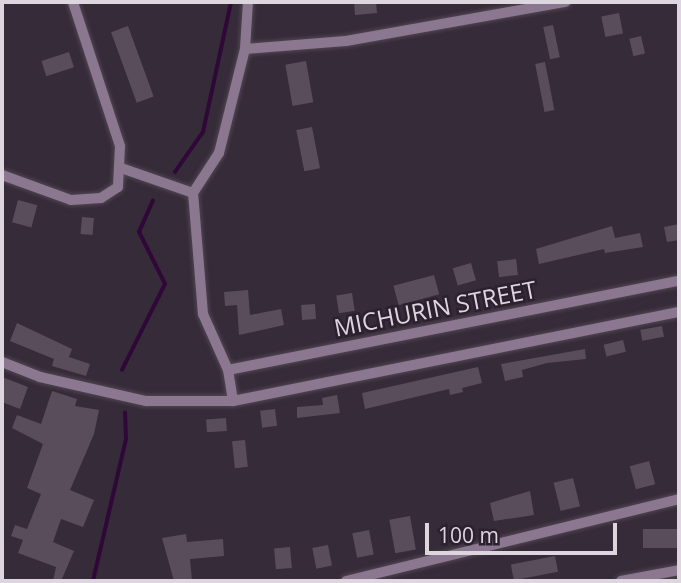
<!DOCTYPE html>
<style>
body{margin:0}
#map{position:relative;width:681px;height:583px;overflow:hidden;background:#362b38;font-family:"Open Sans",sans-serif}
div>[style]{position:absolute}
.stream>*{height:3.5px;margin:-1.75px;padding:0 1.75px;transform-origin:1.75px;border-radius:1.75px;background:#2f0838}
.building>*{inset:0;background:#594d5c;transform-origin:0 0}
.roads{filter:drop-shadow(0 0 2px #514653) drop-shadow(0 0 2px #514653)}
.minor>*{height:10px;margin:-5px;padding:0 5px;transform-origin:5px;border-radius:5px;background:#8b7890}
span{translate:-50% -50%;white-space:nowrap;text-align:center;line-height:1.15;-webkit-text-stroke:5px #2c212e;paint-order:stroke}
.street-label{font-size:24px;color:#ddd6df}
.frame{position:absolute;inset:0;border:4px solid #ddd6df;pointer-events:none}
.scale{position:absolute;left:425px;top:523px;width:192px;height:32px;box-sizing:border-box;border:4px solid #ddd6df;border-top:0;padding-left:9px;font-size:21px;line-height:24px;white-space:nowrap;color:#ddd6df;-webkit-text-stroke:5px #2c212e;paint-order:stroke}
</style>
<div id="map">
<div class="stream">
<div style="left:175px;top:172px;width:49px;rotate:-55deg"></div>
<div style="left:203px;top:132px;width:133px;rotate:-77.8deg"></div>
<div style="left:122px;top:370px;width:96px;rotate:-63.4deg"></div>
<div style="left:165px;top:284px;width:58px;rotate:-116.6deg"></div>
<div style="left:139px;top:232px;width:34px;rotate:-66deg"></div>
<div style="left:93px;top:581px;width:146px;rotate:-76.9deg"></div>
<div style="left:126px;top:439px;width:26px;rotate:-92deg"></div>
</div>
<div class="building">
<div style="clip-path:polygon(354px 2px,376px 2px,377px 13px,355px 15px)"></div>
<div style="left:619px;top:13px;width:21px;height:18px;rotate:79deg"></div>
<div style="left:553px;top:25px;width:33px;height:10px;rotate:78deg"></div>
<div style="left:128px;top:26px;width:75px;height:18px;rotate:70deg"></div>
<div style="left:641px;top:36px;width:18px;height:12px;rotate:77deg"></div>
<div style="left:69px;top:52px;width:16px;height:29px;rotate:72deg"></div>
<div style="left:306px;top:61px;width:42px;height:21px;rotate:80deg"></div>
<div style="left:545px;top:62px;width:49px;height:10px;rotate:79deg"></div>
<div style="left:312px;top:127px;width:42px;height:16px;rotate:79deg"></div>
<div style="left:18px;top:200px;width:20px;height:23px;rotate:15deg"></div>
<div style="left:82px;top:217px;width:12px;height:17px;rotate:5deg"></div>
<div style="clip-path:polygon(679px 224px,679px 240px,667px 242px,664px 227px)"></div>
<div style="clip-path:polygon(612px 226px,615px 238px,640px 233px,643px 247px,605px 253px,604px 249px,539px 264px,536px 249px)"></div>
<div style="left:516px;top:259px;width:16px;height:19px;rotate:83deg"></div>
<div style="left:471px;top:263px;width:18px;height:19px;rotate:74deg"></div>
<div style="left:434px;top:275px;width:20px;height:42px;rotate:75deg"></div>
<div style="clip-path:polygon(248px 290px,250px 315px,281px 309px,284px 325px,239px 335px,237px 305px,225px 306px,224px 292px)"></div>
<div style="left:352px;top:293px;width:18px;height:16px;rotate:81deg"></div>
<div style="left:315px;top:304px;width:15px;height:14px;rotate:86deg"></div>
<div style="clip-path:polygon(17px 323px,72px 349px,69px 357px,90px 364px,86px 376px,52px 366px,54px 359px,10px 341px)"></div>
<div style="left:662px;top:326px;width:11px;height:22px;rotate:80deg"></div>
<div style="left:623px;top:340px;width:12px;height:20px;rotate:76deg"></div>
<div style="clip-path:polygon(585px 349px,586px 359px,547px 363px,522px 370px,523px 377px,505px 381px,501px 364px)"></div>
<div style="clip-path:polygon(478px 367px,482px 383px,462px 388px,463px 392px,450px 395px,449px 389px,365px 409px,362px 393px)"></div>
<div style="clip-path:polygon(2px 377px,28px 387px,20px 409px,2px 402px)"></div>
<div style="clip-path:polygon(52px 391px,77px 399px,75px 406px,99px 410px,94px 434px,70px 490px,94px 500px,83px 527px,61px 519px,53px 542px,74px 551px,61px 581px,53px 581px,56px 567px,18px 553px,23px 540px,11px 536px,15px 525px,27px 529px,41px 494px,27px 488px,43px 444px,12px 428px,17px 415px,41px 424px)"></div>
<div style="clip-path:polygon(337px 395px,340px 413px,297px 418px,297px 407px,323px 405px,322px 398px)"></div>
<div style="left:275px;top:409px;width:17px;height:15px;rotate:83deg"></div>
<div style="left:226px;top:418px;width:13px;height:20px;rotate:86deg"></div>
<div style="left:245px;top:440px;width:27px;height:13px;rotate:84deg"></div>
<div style="left:649px;top:461px;width:24px;height:20px;rotate:75deg"></div>
<div style="left:573px;top:478px;width:29px;height:20px;rotate:76deg"></div>
<div style="clip-path:polygon(530px 491px,534px 515px,494px 521px,490px 503px)"></div>
<div style="left:410px;top:516px;width:34px;height:21px;rotate:80deg"></div>
<div style="left:679px;top:529px;width:19px;height:36px;rotate:90deg"></div>
<div style="left:369px;top:530px;width:25px;height:17px;rotate:79deg"></div>
<div style="clip-path:polygon(186px 534px,187px 542px,223px 539px,224px 556px,190px 559px,192px 581px,174px 581px,162px 538px)"></div>
<div style="left:328px;top:545px;width:21px;height:16px;rotate:79deg"></div>
<div style="left:290px;top:547px;width:21px;height:16px;rotate:85deg"></div>
<div style="left:555px;top:556px;width:16px;height:45px;rotate:79deg"></div>
</div>
<div class="roads">
<div class="minor">
<div style="left:248px;top:2px;width:47px;rotate:93.7deg"></div>
<div style="left:245px;top:49px;width:101px;rotate:-4.5deg"></div>
<div style="left:346px;top:41px;width:223px;rotate:-10.1deg"></div>
<div style="left:121px;top:168px;width:76px;rotate:19.1deg"></div>
<div style="left:2px;top:175px;width:73px;rotate:19.9deg"></div>
<div style="left:71px;top:200px;width:30px;rotate:-4deg"></div>
<div style="left:101px;top:198px;width:20px;rotate:-33deg"></div>
<div style="left:118px;top:187px;width:41px;rotate:-87.2deg"></div>
<div style="left:120px;top:146px;width:151px;rotate:-108.1deg"></div>
<div style="left:2px;top:362px;width:41px;rotate:21.5deg"></div>
<div style="left:40px;top:377px;width:109px;rotate:12.8deg"></div>
<div style="left:146px;top:401px;width:87px"></div>
<div style="left:233px;top:401px;width:31px;rotate:-99deg"></div>
<div style="left:228px;top:370px;width:460px;rotate:-11.2deg"></div>
<div style="left:228px;top:370px;width:61px;rotate:-114.1deg"></div>
<div style="left:203px;top:314px;width:121px;rotate:-94.7deg"></div>
<div style="left:193px;top:193px;width:48px;rotate:-57deg"></div>
<div style="left:219px;top:153px;width:107px;rotate:-76deg"></div>
<div style="left:233px;top:401px;width:455px;rotate:-11.3deg"></div>
<div style="left:346px;top:581px;width:343px;rotate:-13.8deg"></div>
<div style="left:621px;top:581px;width:59px;rotate:-10.7deg"></div>
</div>
</div>
<div class="street-label">
<span style="left:435px;top:308px;rotate:-11deg">MICHURIN STREET</span>
</div>
<div class="frame"></div>
<div class="scale">100 m</div>
</div>
